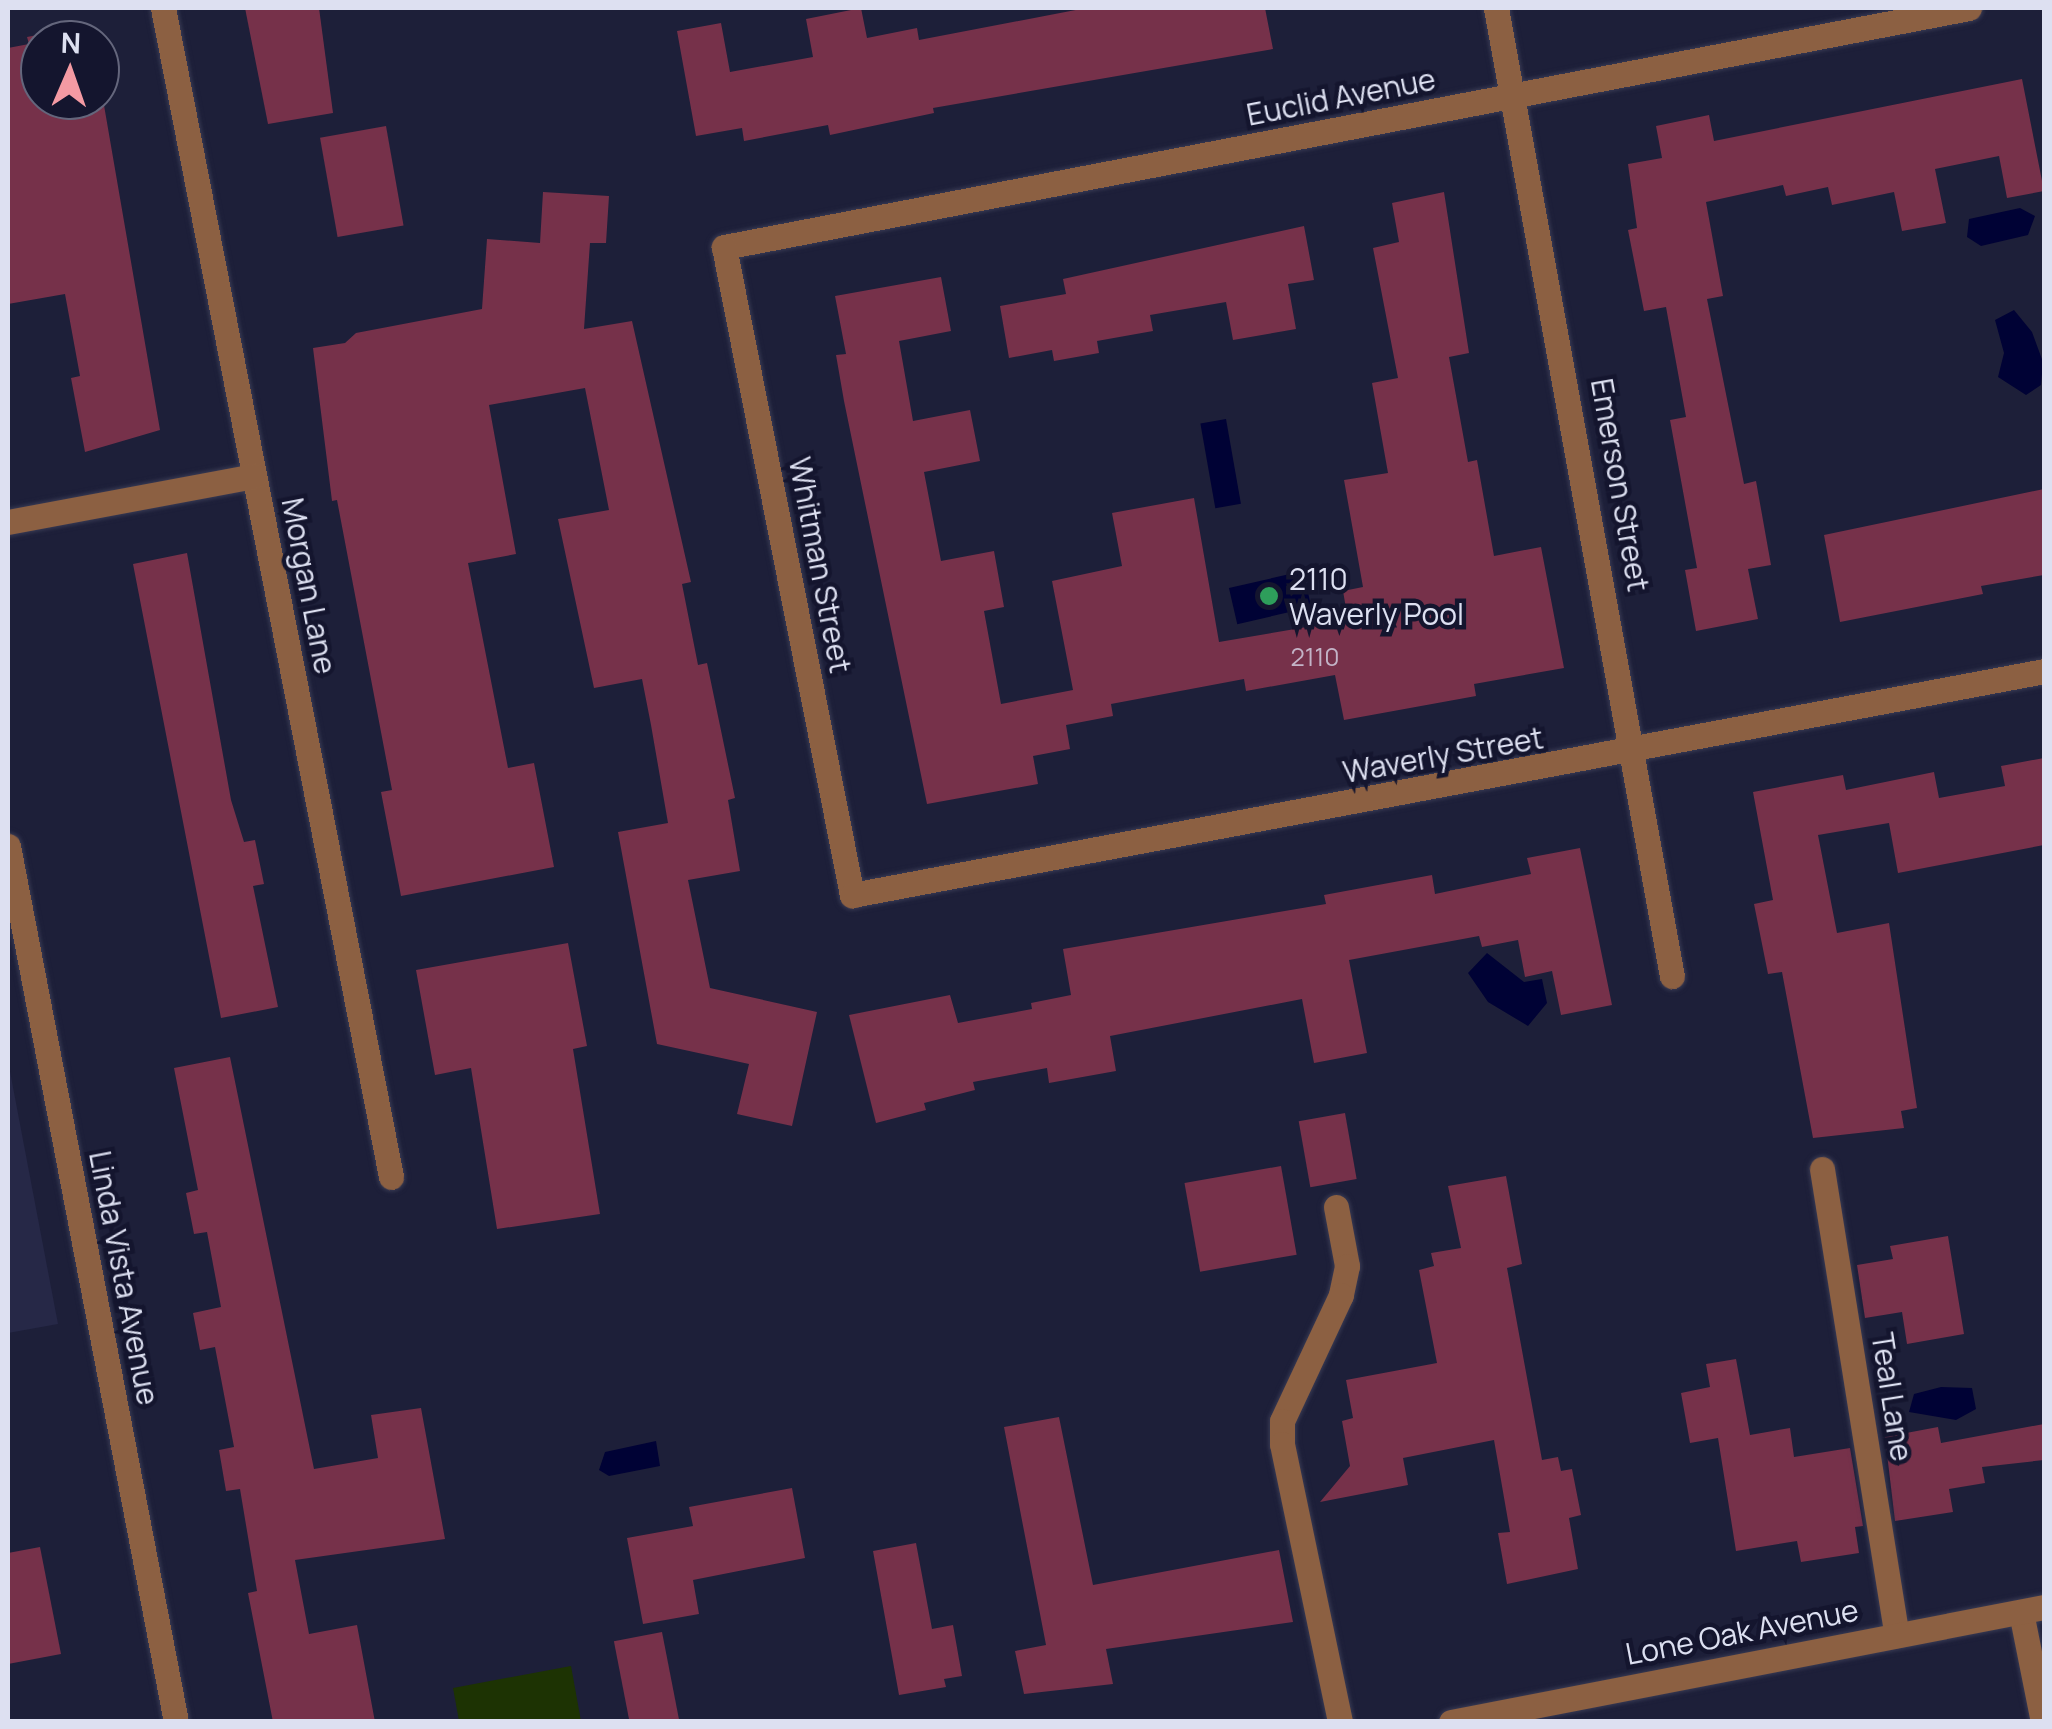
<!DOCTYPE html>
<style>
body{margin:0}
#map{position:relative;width:2052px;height:1729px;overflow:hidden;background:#1d1f39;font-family:Manrope,sans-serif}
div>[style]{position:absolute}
.built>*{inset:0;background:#262847}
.green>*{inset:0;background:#1d3303}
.water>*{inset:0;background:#000235;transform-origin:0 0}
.building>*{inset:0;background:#76314a;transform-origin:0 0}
.roads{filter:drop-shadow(0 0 2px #383a53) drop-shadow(0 0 2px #383a53)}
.minor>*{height:25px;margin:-12.5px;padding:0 12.5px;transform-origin:12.5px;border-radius:12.5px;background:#8c6042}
.dots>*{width:28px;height:28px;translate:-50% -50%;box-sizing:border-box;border:5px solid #14152e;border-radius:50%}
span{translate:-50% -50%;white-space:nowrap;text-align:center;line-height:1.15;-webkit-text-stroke:9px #14152e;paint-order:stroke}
.number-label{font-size:25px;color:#c3b4c7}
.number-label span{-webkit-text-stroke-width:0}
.street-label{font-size:30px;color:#dde0f1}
.poi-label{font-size:30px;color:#dde0f1}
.left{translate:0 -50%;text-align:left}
.frame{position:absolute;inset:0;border:10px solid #dde0f1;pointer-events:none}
.north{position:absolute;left:20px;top:20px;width:100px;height:100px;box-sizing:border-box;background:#14152e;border:2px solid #64667c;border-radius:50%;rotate:2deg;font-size:28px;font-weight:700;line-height:40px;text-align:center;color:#dde0f1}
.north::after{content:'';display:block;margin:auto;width:35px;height:45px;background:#f49aa3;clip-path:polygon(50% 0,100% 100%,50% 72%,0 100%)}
</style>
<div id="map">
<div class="built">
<div style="clip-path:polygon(8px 1061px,58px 1324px,8px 1333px)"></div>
</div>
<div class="green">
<div style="clip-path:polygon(571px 1666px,581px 1721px,459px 1721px,453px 1688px)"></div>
</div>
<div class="water">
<div style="clip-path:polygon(2020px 208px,2035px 216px,2028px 235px,1981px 246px,1967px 237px,1969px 219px)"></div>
<div style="clip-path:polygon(2014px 310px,2032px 332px,2043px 362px,2041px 385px,2026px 395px,1998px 377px,2004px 353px,1995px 320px)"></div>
<div style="left:1226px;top:419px;width:86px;height:26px;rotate:80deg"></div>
<div style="left:1303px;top:571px;width:37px;height:76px;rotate:77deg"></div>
<div style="clip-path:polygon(1487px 953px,1524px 982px,1542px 979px,1547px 1003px,1528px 1026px,1488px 1002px,1468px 973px)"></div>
<div style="clip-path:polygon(1941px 1387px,1972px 1388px,1976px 1409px,1956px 1420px,1909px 1412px,1914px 1394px)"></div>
<div style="clip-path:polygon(656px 1441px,660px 1466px,609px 1476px,599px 1470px,605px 1452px)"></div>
</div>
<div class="building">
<div style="clip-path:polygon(245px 8px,319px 8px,333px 113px,268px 124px)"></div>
<div style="clip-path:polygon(861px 8px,867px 38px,917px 28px,919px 40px,1086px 8px,1265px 8px,1273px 49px,933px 108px,934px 113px,830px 135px,828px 125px,744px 141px,742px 128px,696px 136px,677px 31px,721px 23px,730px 72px,813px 57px,806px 19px)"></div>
<div style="clip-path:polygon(89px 25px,92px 40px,40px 40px,40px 100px,100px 100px,100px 82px,160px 430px,85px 452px,71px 378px,80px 376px,65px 294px,8px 304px,8px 48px,29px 44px,27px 37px)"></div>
<div style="clip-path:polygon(2022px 79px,2044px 191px,2007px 198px,1999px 156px,1935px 169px,1946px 223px,1902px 231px,1894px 192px,1832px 205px,1828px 187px,1786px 196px,1783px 185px,1706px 202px,1723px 296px,1707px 299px,1744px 484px,1756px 481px,1771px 565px,1748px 569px,1758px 619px,1696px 631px,1685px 570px,1697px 568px,1670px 420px,1686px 417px,1666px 307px,1644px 311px,1628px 230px,1637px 228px,1628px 164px,1662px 158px,1656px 126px,1709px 115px,1714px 141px)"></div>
<div style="left:386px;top:126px;width:101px;height:67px;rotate:80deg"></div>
<div style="clip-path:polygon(543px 192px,609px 196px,606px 243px,590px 243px,584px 329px,632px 321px,691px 582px,682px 584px,698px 665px,707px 663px,735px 798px,728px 800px,740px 871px,688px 880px,710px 988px,817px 1012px,792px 1126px,737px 1114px,749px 1064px,657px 1044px,618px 832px,668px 823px,651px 725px,642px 679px,594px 688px,558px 519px,609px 510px,585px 388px,489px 405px,516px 554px,468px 563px,508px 768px,534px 763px,554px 867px,401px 896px,381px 792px,392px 790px,337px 500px,332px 501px,313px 348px,345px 343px,356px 333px,482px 309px,487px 239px,540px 243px)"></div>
<div style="clip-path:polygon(1444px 192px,1469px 353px,1449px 357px,1468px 462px,1477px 460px,1494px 556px,1541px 547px,1564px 668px,1474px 684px,1476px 696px,1344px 720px,1335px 675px,1246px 691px,1244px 679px,1111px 704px,1113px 716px,1066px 725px,1070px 749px,1033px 756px,1038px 784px,927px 804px,844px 401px,836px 355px,846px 354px,835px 296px,941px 277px,951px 331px,899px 341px,913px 421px,970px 410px,980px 461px,924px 472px,941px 561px,994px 551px,1004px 607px,984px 611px,1001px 704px,1073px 690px,1052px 581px,1122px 566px,1112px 513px,1194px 498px,1219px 642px,1348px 620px,1343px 591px,1363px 587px,1344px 480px,1388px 473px,1372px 383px,1398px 378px,1373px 248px,1399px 242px,1392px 203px)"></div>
<div style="clip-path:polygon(1304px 226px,1314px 280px,1288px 284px,1296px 329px,1233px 340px,1226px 302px,1150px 315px,1153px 331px,1097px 341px,1099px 353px,1054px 361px,1052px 350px,1009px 358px,1000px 306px,1066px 294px,1063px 279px)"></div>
<div style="clip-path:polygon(2044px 489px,2044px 575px,1981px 586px,1983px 594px,1840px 622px,1824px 535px)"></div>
<div style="clip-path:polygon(187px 553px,231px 800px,244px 842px,255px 840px,264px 884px,253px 886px,278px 1007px,221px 1018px,133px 564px)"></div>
<div style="clip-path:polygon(2044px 758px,2044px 845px,1898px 873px,1889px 823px,1818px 835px,1837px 933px,1889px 923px,1917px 1108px,1901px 1111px,1904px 1128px,1813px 1138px,1782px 972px,1768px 974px,1754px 904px,1773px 900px,1753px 792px,1843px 775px,1846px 790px,1934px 772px,1939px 798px,2005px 786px,2001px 766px)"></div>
<div style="clip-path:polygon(1580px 848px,1612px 1005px,1561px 1015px,1552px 971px,1525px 977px,1518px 940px,1482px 947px,1479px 936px,1349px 960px,1367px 1053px,1314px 1063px,1302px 999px,1110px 1036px,1116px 1071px,1049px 1083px,1047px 1068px,973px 1082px,975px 1090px,924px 1103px,926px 1110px,876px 1123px,849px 1015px,950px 995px,958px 1023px,1032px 1009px,1031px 1003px,1071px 995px,1063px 949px,1326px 904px,1324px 895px,1432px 875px,1435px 894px,1531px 874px,1527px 858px)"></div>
<div style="clip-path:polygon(568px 943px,587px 1046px,573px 1049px,600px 1214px,497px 1229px,471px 1068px,435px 1075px,416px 970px)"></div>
<div style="clip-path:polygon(230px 1057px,314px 1469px,378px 1458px,371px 1415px,421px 1408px,445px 1539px,295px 1560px,309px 1634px,357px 1625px,375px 1722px,273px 1722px,248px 1593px,257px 1591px,240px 1489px,226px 1491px,219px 1450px,234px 1447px,215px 1347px,200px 1350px,193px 1313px,221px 1307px,207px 1232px,194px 1234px,186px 1193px,198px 1190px,174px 1068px)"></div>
<div style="left:1345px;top:1113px;width:67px;height:47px;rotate:80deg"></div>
<div style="left:1281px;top:1166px;width:90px;height:98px;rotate:80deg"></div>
<div style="clip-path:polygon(1506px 1176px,1522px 1264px,1507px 1268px,1542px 1460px,1558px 1457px,1561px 1471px,1572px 1469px,1581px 1515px,1569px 1518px,1578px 1569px,1507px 1584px,1498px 1533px,1510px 1532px,1494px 1440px,1403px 1458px,1408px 1485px,1320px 1502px,1350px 1466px,1342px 1421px,1353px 1418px,1346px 1380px,1437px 1363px,1419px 1270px,1434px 1266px,1431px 1253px,1461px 1248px,1448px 1186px)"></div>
<div style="clip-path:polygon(1948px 1236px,1964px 1334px,1907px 1344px,1902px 1312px,1865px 1318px,1857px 1265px,1893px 1259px,1890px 1246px)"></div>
<div style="clip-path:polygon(1736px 1359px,1750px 1435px,1790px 1428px,1794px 1457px,1850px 1448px,1863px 1526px,1855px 1527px,1859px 1553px,1801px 1562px,1797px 1541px,1736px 1551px,1718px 1438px,1690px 1443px,1681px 1393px,1710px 1387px,1706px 1364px)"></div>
<div style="clip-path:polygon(1059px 1417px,1093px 1585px,1279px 1550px,1293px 1622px,1106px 1649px,1113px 1684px,1024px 1694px,1015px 1651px,1046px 1645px,1004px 1427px)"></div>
<div style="clip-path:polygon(2044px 1424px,2044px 1460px,1982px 1467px,1985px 1483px,1949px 1489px,1953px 1512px,1895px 1521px,1885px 1437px,1938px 1427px,1941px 1443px)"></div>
<div style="clip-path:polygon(792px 1488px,805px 1558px,693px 1580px,699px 1614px,643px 1624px,627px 1538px,693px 1526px,689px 1507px)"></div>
<div style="clip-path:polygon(916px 1543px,932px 1629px,953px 1625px,962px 1676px,944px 1679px,946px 1687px,899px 1695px,873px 1551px)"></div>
<div style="clip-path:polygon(40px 1547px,61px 1654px,8px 1664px,8px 1553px)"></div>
<div style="left:662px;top:1632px;width:92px;height:49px;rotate:79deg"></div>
</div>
<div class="roads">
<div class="minor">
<div style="left:163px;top:8px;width:1191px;rotate:78.96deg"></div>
<div style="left:1496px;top:8px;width:984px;rotate:79.7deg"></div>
<div style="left:1969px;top:8px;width:1268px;rotate:169.13deg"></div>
<div style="left:724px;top:247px;width:661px;rotate:78.83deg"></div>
<div style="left:852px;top:895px;width:1213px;rotate:-10.64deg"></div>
<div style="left:8px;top:522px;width:250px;rotate:-10.6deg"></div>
<div style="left:8px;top:846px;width:892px;rotate:79.14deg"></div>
<div style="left:1822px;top:1169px;width:472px;rotate:80.9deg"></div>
<div style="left:1336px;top:1207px;width:60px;rotate:79.4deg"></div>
<div style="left:1347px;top:1266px;width:30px;rotate:102deg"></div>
<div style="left:1341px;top:1295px;width:139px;rotate:115.1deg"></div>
<div style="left:1282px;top:1421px;width:23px;rotate:90deg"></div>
<div style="left:1282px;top:1444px;width:284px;rotate:78.2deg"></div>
<div style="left:2021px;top:1612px;width:112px;rotate:78.7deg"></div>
<div style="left:1451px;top:1722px;width:604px;rotate:-10.98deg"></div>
</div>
</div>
<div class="dots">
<div style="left:1269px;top:596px;background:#2e9e5b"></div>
</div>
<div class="number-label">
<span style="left:1315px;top:657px">2110</span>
</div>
<div class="street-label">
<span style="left:1341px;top:97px;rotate:-11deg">Euclid Avenue</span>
<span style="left:1620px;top:485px;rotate:80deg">Emerson Street</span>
<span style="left:820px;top:565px;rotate:79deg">Whitman Street</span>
<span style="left:309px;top:586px;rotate:79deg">Morgan Lane</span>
<span style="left:1443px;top:755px;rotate:-10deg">Waverly Street</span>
<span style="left:124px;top:1278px;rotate:79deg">Linda Vista Avenue</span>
<span style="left:1892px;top:1397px;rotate:81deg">Teal Lane</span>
<span style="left:1742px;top:1632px;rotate:-11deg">Lone Oak Avenue</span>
</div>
<div class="poi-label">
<span class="left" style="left:1289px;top:596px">2110<br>Waverly Pool</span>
</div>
<div class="frame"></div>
<div class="north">N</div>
</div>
